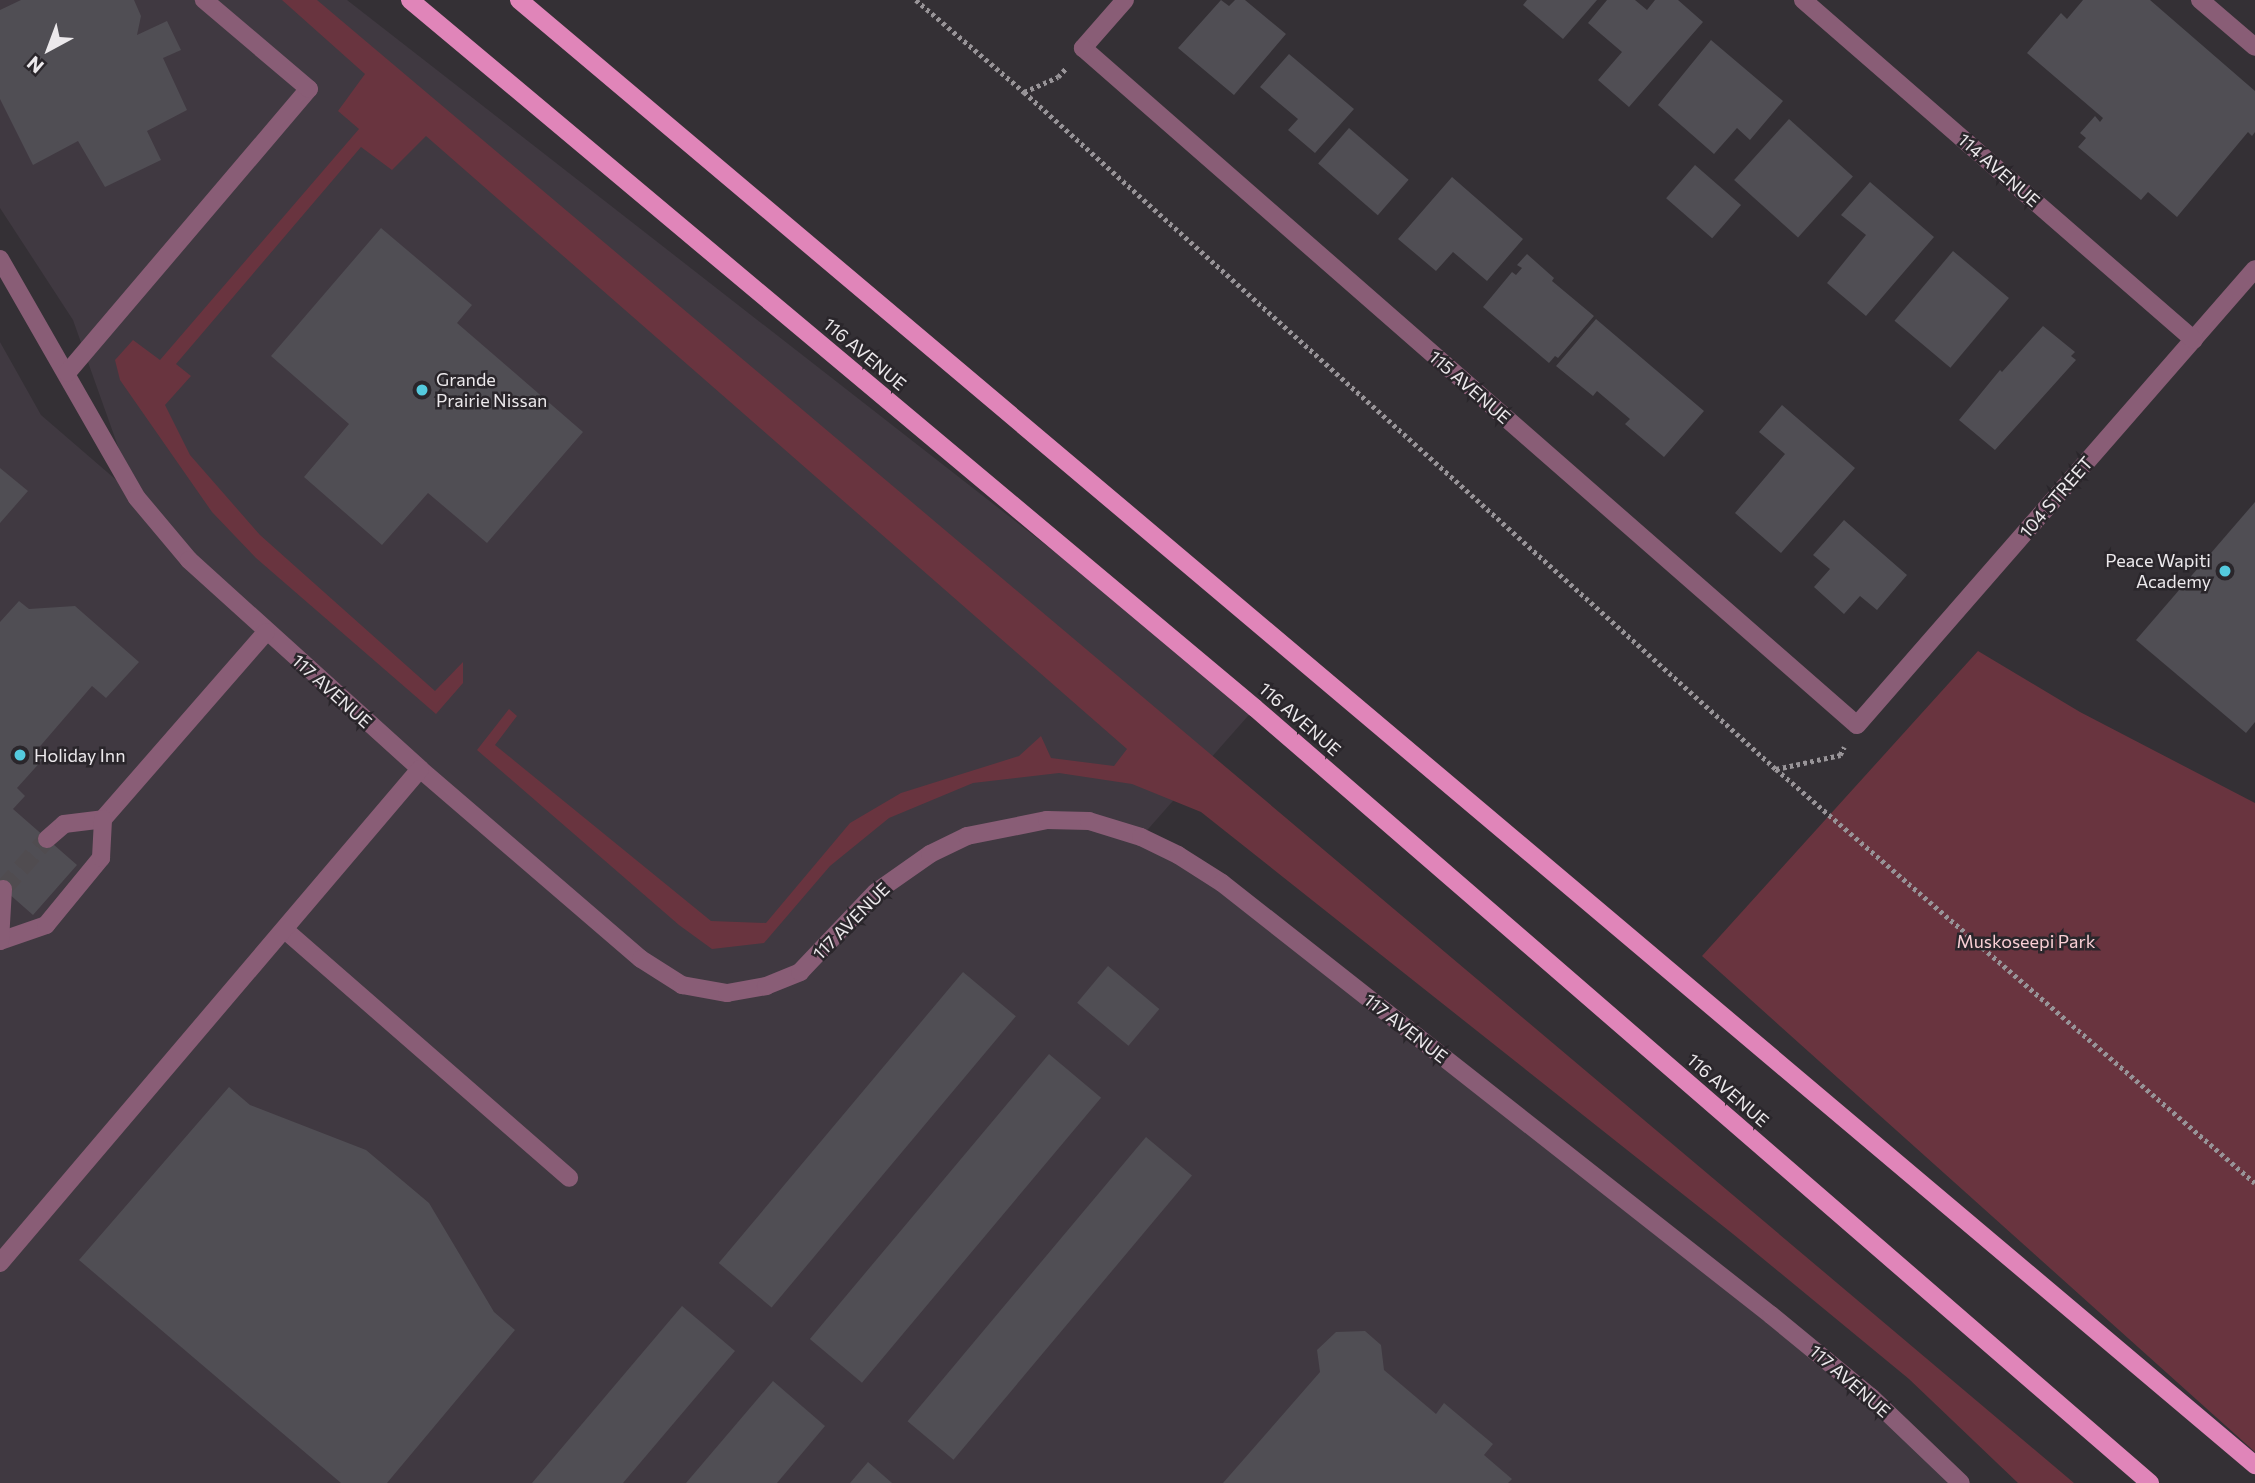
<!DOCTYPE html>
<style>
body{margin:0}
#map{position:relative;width:2255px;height:1483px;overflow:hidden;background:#343035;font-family:Commissioner,sans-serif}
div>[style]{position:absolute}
.built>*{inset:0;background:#403941}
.green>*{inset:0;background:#69343f}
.building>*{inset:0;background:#504e54;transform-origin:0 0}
.minor-tunnel>*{height:18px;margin-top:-9px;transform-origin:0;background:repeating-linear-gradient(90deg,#504c50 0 18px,transparent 0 27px)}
.path>*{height:4.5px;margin-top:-2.25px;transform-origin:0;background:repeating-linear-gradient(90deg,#989498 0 3.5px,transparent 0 7px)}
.minor>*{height:18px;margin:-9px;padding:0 9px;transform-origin:9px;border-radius:9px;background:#895d76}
.major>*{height:18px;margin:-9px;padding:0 9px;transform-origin:9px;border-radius:9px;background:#e085b9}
.dots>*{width:19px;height:19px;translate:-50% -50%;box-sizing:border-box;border:4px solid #2a262b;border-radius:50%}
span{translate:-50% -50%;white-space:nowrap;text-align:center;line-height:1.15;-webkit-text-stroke:5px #2a262b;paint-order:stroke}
.street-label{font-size:18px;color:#ece9ec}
.poi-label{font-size:18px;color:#ece9ec}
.left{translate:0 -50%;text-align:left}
.right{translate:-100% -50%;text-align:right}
.park-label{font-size:18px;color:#f9cfd5}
.north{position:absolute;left:14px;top:14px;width:70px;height:70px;-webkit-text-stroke:5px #2a262b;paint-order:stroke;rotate:221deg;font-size:19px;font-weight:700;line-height:28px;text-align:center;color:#ece9ec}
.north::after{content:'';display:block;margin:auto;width:24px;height:32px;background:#ece9ec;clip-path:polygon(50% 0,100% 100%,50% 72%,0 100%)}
</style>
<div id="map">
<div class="built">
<div style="clip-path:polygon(0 0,347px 0,1255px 708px,1142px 836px,1178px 855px,1771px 1315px,1961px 1483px,0 1483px,0 342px,41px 415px,136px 497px,73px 320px,0 208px)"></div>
</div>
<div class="green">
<div style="clip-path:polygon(282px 0,317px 0,2074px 1483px,2018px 1483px,1909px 1379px,1733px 1234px,1201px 812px,1132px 784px,1059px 773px,973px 783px,889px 818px,830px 866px,764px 943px,712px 949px,679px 925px,477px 750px,509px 709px,517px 716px,495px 745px,711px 921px,766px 923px,850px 823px,901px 793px,1019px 756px,1041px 736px,1051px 758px,1114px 766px,1127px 749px,426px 136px,392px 170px,361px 147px,176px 364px,191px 376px,165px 405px,190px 455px,260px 535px,435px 691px,463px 662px,463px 683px,436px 714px,256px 558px,212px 512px,120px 380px,115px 360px,133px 340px,160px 360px,359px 129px,338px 111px,365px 74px)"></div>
<div style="clip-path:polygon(1978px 651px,2080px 712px,2255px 803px,2255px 1452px,1702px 956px)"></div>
</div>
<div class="building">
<div style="clip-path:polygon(21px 0,134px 0,141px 16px,137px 35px,167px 21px,181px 50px,163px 58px,187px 110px,147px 131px,161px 160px,105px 187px,78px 141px,33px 165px,0 99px,0 10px)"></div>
<div style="clip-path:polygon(1221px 0,1229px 6px,1235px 0,1245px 0,1286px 34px,1234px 95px,1178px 48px)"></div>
<div style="clip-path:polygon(1527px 0,1597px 0,1563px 39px,1523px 5px)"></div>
<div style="clip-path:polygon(1607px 0,1635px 0,1647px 10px,1655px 0,1678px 0,1703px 22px,1629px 107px,1598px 80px,1622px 52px,1588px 23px)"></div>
<div style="clip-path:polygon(2083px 0,2150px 0,2255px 91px,2255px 132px,2252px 136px,2248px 132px,2177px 217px,2148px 192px,2141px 200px,2078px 147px,2086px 138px,2080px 133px,2095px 116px,2100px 122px,2103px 118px,2027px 53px,2061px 13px,2067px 19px)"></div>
<div style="clip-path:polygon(1711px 40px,1783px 101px,1750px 140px,1737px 128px,1714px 154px,1658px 105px)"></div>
<div style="clip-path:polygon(1289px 54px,1354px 109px,1315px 153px,1288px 130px,1298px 119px,1260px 87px)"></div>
<div style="left:1789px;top:119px;width:86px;height:82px;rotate:42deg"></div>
<div style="left:1349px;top:128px;width:79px;height:47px;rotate:41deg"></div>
<div style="left:1695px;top:165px;width:61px;height:44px;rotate:41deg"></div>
<div style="clip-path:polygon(1452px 177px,1523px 239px,1487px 281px,1453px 252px,1436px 271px,1398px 239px)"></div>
<div style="clip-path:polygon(1870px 182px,1934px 237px,1866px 316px,1827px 283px,1866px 235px,1841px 215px)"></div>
<div style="clip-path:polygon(381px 228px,472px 305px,457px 323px,583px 432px,487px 543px,428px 493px,382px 545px,304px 477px,349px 424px,271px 356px)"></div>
<div style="left:1953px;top:251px;width:73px;height:91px;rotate:40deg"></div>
<div style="clip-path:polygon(1527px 254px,1554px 278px,1552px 281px,1594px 316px,1558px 358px,1555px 356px,1549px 363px,1483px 307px,1512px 272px,1516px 275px,1522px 268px,1517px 265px)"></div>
<div style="clip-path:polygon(1596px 319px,1704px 411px,1664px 457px,1625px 424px,1630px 419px,1597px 391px,1593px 396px,1556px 366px)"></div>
<div style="clip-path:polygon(2043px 326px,2075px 352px,2071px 356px,2076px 360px,1995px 450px,1959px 420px,2000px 370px,2002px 372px)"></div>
<div style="clip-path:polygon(1782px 405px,1855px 468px,1781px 553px,1735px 513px,1785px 454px,1759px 432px)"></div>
<div style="clip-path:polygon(0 468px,28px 491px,0 523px)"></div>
<div style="clip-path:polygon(2255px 502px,2255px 722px,2246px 733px,2136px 640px)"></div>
<div style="clip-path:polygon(1844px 520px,1907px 575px,1877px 610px,1860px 596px,1844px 614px,1814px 587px,1830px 569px,1813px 555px)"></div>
<div style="clip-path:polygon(19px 601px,29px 609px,75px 606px,139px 662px,106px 698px,92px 686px,36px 751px,44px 758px,17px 788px,25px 796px,13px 809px,77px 865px,33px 915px,0 886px,0 622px)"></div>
<div style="left:1108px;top:966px;width:67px;height:48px;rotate:40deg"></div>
<div style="left:963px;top:972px;width:69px;height:380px;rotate:40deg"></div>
<div style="left:1049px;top:1054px;width:68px;height:372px;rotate:40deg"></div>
<div style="clip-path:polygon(229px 1087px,250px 1105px,366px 1150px,429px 1203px,494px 1312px,515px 1330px,387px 1483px,341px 1483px,79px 1260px)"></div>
<div style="left:1146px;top:1137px;width:60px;height:371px;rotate:40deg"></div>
<div style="clip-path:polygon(682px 1306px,735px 1351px,623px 1483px,532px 1483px)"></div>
<div style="clip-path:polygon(1365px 1331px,1381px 1345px,1384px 1370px,1436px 1414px,1444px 1403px,1493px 1444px,1484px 1455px,1512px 1479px,1508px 1483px,1223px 1483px,1320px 1372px,1317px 1350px,1336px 1332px)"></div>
<div style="clip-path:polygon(773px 1381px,825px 1426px,777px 1483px,686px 1483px)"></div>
<div style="clip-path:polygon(868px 1462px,892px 1483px,850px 1483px)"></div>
</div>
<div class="minor-tunnel">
<div style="left:3px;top:889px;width:67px;rotate:-48.7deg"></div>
</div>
<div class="path">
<div style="left:916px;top:0;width:142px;rotate:40.4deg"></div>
<div style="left:1024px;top:92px;width:1012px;rotate:42deg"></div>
<div style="left:1776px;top:769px;width:633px;rotate:40.84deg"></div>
<div style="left:1024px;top:92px;width:37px;rotate:-24deg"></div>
<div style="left:1058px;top:77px;width:13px;rotate:-48deg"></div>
<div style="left:1776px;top:769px;width:66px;rotate:-12.3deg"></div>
<div style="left:1840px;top:755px;width:9px;rotate:-63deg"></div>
</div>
<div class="minor">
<div style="left:1125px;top:0;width:64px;rotate:131.2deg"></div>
<div style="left:1083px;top:48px;width:1028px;rotate:41.18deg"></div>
<div style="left:1857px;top:725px;width:605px;rotate:-48.89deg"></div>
<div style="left:1803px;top:0;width:518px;rotate:41.01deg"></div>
<div style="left:2200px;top:0;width:72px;rotate:40.5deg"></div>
<div style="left:0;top:259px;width:275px;rotate:60.2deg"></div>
<div style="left:137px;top:498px;width:81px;rotate:50deg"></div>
<div style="left:189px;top:560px;width:312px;rotate:42.1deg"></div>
<div style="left:420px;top:769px;width:291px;rotate:40.7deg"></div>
<div style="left:641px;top:959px;width:49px;rotate:32.4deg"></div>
<div style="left:682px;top:985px;width:46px;rotate:10.1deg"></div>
<div style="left:727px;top:993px;width:40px;rotate:-10deg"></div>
<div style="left:766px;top:986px;width:37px;rotate:-22deg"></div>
<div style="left:800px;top:972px;width:110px;rotate:-46.5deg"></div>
<div style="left:876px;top:892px;width:66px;rotate:-35.1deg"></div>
<div style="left:930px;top:854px;width:41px;rotate:-25.9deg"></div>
<div style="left:967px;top:836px;width:82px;rotate:-11.3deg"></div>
<div style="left:1047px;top:820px;width:42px;rotate:1.4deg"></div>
<div style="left:1089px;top:821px;width:54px;rotate:17.1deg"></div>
<div style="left:1141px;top:837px;width:41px;rotate:25.9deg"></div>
<div style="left:1178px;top:855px;width:52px;rotate:32.5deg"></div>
<div style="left:1222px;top:883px;width:699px;rotate:38.2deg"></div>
<div style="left:1771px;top:1315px;width:129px;rotate:39.4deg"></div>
<div style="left:1871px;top:1397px;width:124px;rotate:43.7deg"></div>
<div style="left:67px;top:373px;width:373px;rotate:-49.6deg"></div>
<div style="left:309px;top:89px;width:138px;rotate:-139.7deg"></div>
<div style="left:47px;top:839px;width:23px;rotate:-41deg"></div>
<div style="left:64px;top:824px;width:39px;rotate:-7deg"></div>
<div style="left:103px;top:819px;width:248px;rotate:-48.9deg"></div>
<div style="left:285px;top:930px;width:377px;rotate:41.1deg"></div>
<div style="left:0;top:941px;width:49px;rotate:-19.2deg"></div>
<div style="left:46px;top:925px;width:87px;rotate:-50.6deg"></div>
<div style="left:101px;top:858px;width:39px;rotate:-87deg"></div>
<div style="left:0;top:941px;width:52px;rotate:-86.7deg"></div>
<div style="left:0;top:1263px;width:648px;rotate:-49.63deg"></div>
</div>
<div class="major">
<div style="left:410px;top:0;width:1102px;rotate:39.96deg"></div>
<div style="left:1255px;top:708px;width:1184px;rotate:40.89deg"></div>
<div style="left:519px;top:0;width:2272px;rotate:40.16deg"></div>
</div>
<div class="dots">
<div style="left:422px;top:390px;background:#54cade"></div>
<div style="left:2225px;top:571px;background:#54cade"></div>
<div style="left:20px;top:755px;background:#54cade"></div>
</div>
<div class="street-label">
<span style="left:1999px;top:170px;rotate:41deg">114 AVENUE</span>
<span style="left:865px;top:354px;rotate:40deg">116 AVENUE</span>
<span style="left:1470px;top:387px;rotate:41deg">115 AVENUE</span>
<span style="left:2056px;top:497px;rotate:-49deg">104 STREET</span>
<span style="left:332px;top:691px;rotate:42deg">117 AVENUE</span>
<span style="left:1300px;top:719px;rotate:41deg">116 AVENUE</span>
<span style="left:851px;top:921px;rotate:-45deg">117 AVENUE</span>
<span style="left:1406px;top:1028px;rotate:38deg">117 AVENUE</span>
<span style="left:1728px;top:1090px;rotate:41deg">116 AVENUE</span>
<span style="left:1850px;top:1381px;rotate:41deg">117 AVENUE</span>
</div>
<div class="poi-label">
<span class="left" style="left:436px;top:390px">Grande<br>Prairie Nissan</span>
<span class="right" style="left:2211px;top:571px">Peace Wapiti<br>Academy</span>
<span class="left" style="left:34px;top:755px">Holiday Inn</span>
</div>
<div class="park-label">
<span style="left:2026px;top:941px">Muskoseepi Park</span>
</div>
<div class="north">N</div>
</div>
